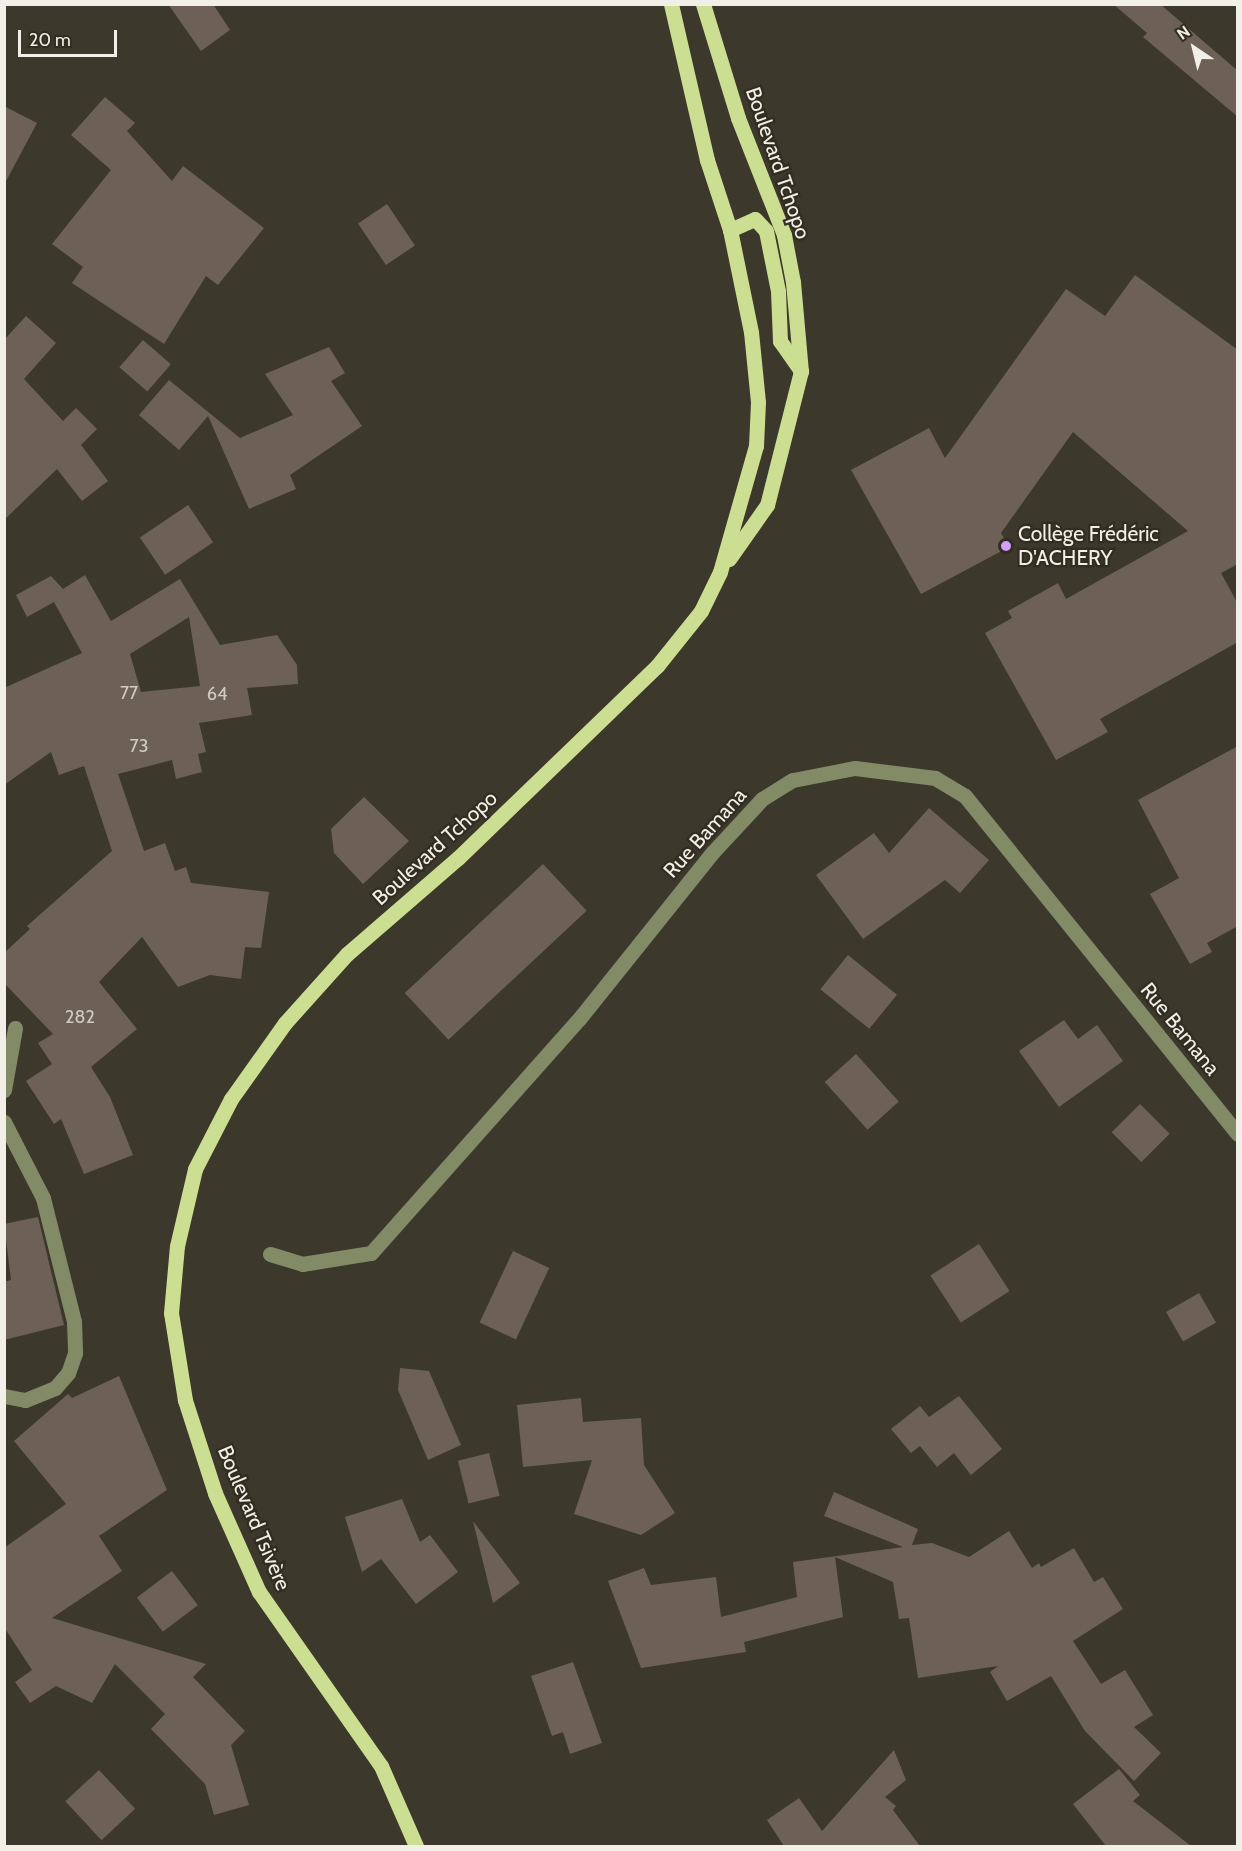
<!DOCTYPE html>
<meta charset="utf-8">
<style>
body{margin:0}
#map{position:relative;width:1242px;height:1851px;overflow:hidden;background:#3c382b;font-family:Cabin,sans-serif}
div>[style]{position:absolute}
.building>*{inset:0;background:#6d6157;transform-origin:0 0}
.minor>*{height:15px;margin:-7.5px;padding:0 7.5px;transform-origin:7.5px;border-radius:7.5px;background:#828b66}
.major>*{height:15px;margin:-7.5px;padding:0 7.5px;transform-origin:7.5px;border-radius:7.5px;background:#cbde91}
.dots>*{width:16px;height:16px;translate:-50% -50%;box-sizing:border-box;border:3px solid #322d21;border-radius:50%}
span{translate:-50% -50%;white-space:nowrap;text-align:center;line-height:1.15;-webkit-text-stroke:4.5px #322d21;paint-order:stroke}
.number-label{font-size:18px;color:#d0ccc3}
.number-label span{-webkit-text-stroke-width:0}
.street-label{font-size:21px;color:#f1efe7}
.poi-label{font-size:21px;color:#f1efe7}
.left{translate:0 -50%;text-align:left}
.frame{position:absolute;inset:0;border:6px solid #f1efe7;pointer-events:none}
.north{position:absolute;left:1164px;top:18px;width:60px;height:60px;-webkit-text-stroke:4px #322d21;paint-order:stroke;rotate:325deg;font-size:16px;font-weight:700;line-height:24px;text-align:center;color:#f1efe7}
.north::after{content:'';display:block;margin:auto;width:21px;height:27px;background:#f1efe7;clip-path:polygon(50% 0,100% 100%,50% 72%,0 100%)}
.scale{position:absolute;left:18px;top:30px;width:99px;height:27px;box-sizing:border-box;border:3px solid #f1efe7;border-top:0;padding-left:8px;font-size:18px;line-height:21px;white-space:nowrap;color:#f1efe7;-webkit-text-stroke:4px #322d21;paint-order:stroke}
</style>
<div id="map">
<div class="building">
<div style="clip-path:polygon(168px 4px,213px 4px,230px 30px,201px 51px)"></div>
<div style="clip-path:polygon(1113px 4px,1160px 4px,1238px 71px,1238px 117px,1143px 37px,1147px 33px)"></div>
<div style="clip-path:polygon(105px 97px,135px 123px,127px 131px,172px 181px,183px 166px,264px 228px,218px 285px,206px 276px,164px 344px,72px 283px,83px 267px,52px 244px,111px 170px,71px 135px)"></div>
<div style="clip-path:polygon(4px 106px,37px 123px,4px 185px)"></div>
<div style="left:387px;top:204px;width:50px;height:35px;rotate:56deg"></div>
<div style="clip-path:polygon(1135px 275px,1238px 350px,1238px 564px,1221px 573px,1238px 604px,1238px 642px,1100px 719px,1108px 732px,1056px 760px,985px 633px,1012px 618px,1008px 611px,1058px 583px,1066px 599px,1188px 531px,1073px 432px,1001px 533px,1009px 547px,921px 594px,851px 470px,929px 428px,945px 458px,1066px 289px,1105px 316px)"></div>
<div style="clip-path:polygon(26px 316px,56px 343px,24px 379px,63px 421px,76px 408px,97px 429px,81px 445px,108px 481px,82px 501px,57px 469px,4px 520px,4px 340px)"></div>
<div style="left:143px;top:340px;width:37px;height:36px;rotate:41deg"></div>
<div style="clip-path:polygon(329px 347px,345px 373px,331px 381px,362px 426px,290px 475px,296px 489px,249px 509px,208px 416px,179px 450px,139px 415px,169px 380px,240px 438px,293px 415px,265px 374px)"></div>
<div style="left:188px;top:505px;width:45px;height:58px;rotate:56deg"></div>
<div style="clip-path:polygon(evenodd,85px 575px,111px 621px,180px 579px,220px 645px,277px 635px,297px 665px,298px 684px,247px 688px,252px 715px,199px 723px,206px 752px,198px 754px,202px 772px,176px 779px,172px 760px,118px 774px,144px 851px,165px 843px,175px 871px,186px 867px,191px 883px,269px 892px,261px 948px,245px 947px,241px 979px,210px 975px,178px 987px,142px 937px,99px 982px,137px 1029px,91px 1067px,110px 1097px,133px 1155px,84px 1174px,61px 1119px,54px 1124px,26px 1081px,52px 1064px,38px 1043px,53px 1034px,4px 983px,4px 953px,30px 929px,27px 926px,112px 851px,84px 766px,59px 775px,51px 752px,4px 785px,4px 688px,82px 653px,54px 602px,27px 617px,16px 595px,51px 576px,63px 589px,85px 575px,189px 617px,200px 686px,141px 692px,130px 654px,189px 617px)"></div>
<div style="clip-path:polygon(1238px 746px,1238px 926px,1207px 943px,1212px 952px,1190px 964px,1150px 894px,1179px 878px,1138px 800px)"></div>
<div style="clip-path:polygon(364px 797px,409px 841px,363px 884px,334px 853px,331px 829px)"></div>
<div style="clip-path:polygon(929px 808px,989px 860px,960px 893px,945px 880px,863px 939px,816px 875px,874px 833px,889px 853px)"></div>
<div style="left:543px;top:864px;width:64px;height:189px;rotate:47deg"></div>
<div style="left:848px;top:955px;width:63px;height:44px;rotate:39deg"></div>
<div style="clip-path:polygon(1064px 1020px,1078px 1039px,1097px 1025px,1123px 1061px,1059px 1107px,1019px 1051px)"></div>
<div style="left:856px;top:1054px;width:64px;height:42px;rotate:48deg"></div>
<div style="left:1140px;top:1104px;width:42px;height:40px;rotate:45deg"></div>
<div style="clip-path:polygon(38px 1217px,64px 1325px,4px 1340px,4px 1282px,11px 1280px,4px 1224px)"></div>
<div style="left:979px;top:1244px;width:56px;height:58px;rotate:57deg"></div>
<div style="left:513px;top:1251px;width:40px;height:79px;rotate:25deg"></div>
<div style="left:1199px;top:1293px;width:34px;height:38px;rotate:60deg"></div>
<div style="clip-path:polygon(400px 1368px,429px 1371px,461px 1445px,428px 1460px,398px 1390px)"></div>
<div style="clip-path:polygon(119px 1376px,167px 1490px,99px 1536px,122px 1571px,52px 1618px,206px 1664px,193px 1677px,245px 1731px,231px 1745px,249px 1805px,214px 1815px,205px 1784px,151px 1729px,165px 1714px,115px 1664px,92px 1703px,56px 1686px,30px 1703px,15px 1682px,32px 1670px,4px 1627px,4px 1548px,66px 1504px,14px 1441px,68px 1394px,72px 1398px)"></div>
<div style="clip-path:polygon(959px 1396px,1002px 1449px,971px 1475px,954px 1453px,937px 1467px,920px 1446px,911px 1453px,891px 1429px,920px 1406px,929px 1417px)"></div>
<div style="clip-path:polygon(581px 1398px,583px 1422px,641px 1418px,644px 1465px,675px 1513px,641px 1535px,574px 1514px,592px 1460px,523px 1467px,517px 1405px)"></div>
<div style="left:489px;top:1453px;width:44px;height:32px;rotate:76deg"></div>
<div style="clip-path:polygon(834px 1492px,918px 1529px,912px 1545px,932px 1543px,969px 1557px,1009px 1531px,1032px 1568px,1039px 1563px,1041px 1567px,1074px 1548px,1094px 1582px,1103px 1577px,1123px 1609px,1073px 1641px,1101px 1684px,1125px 1670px,1153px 1715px,1134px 1727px,1161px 1753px,1134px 1781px,1085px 1731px,1051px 1676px,1007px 1701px,990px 1672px,998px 1666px,918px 1678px,909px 1618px,899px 1619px,893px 1582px,835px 1557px,843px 1617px,744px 1642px,746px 1652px,641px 1668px,608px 1581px,644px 1568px,651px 1585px,716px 1577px,721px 1617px,797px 1597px,793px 1562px,903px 1547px,824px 1516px)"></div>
<div style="clip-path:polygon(402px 1499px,420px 1542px,430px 1535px,458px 1572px,416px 1604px,381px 1559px,362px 1572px,345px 1517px)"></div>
<div style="clip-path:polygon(473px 1521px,520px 1583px,493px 1603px)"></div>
<div style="left:172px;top:1571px;width:43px;height:44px;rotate:53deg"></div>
<div style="clip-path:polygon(573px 1662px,602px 1743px,570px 1754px,563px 1732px,552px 1736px,531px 1676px)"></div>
<div style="clip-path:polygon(894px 1750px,906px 1780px,885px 1797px,896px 1806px,893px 1810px,920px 1846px,784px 1846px,767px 1820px,799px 1798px,822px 1831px)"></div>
<div style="clip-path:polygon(1119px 1769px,1140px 1795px,1133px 1801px,1191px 1846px,1106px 1846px,1073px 1804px)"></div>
<div style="left:99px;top:1770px;width:53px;height:46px;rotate:47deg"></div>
</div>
<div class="minor">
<div style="left:4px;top:1090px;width:63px;rotate:-79.9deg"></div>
<div style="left:4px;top:1122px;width:85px;rotate:62.8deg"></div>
<div style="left:43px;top:1198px;width:127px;rotate:75.9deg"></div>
<div style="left:74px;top:1321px;width:32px;rotate:88deg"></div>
<div style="left:75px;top:1353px;width:21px;rotate:109deg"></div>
<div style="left:68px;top:1373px;width:20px;rotate:131deg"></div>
<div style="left:55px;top:1388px;width:32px;rotate:158deg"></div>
<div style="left:25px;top:1400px;width:21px;rotate:-169deg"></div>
<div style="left:270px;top:1254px;width:34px;rotate:17deg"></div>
<div style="left:302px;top:1264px;width:70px;rotate:-9.1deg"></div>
<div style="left:371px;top:1253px;width:313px;rotate:-48.4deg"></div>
<div style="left:579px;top:1019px;width:213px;rotate:-51.3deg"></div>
<div style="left:712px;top:853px;width:74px;rotate:-47.2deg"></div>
<div style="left:762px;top:799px;width:36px;rotate:-32deg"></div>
<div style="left:793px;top:780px;width:63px;rotate:-11deg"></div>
<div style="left:855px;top:768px;width:81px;rotate:7.1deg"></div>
<div style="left:935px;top:778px;width:35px;rotate:31deg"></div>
<div style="left:965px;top:796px;width:434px;rotate:51.1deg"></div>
</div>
<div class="major">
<div style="left:703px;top:4px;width:119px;rotate:72.9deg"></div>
<div style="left:738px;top:118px;width:126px;rotate:68.5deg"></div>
<div style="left:784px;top:235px;width:48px;rotate:79.2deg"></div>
<div style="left:793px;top:282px;width:89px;rotate:84.9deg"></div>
<div style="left:801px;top:371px;width:138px;rotate:104.2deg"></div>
<div style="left:767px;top:505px;width:66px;rotate:125.1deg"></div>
<div style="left:730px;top:230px;width:27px;rotate:-24deg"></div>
<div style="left:755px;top:219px;width:16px;rotate:47deg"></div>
<div style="left:766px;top:231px;width:61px;rotate:78.7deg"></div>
<div style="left:778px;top:291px;width:50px;rotate:87.7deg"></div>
<div style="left:780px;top:341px;width:37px;rotate:55deg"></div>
<div style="left:416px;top:1846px;width:87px;rotate:-113.6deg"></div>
<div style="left:381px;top:1766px;width:213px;rotate:-125deg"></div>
<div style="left:259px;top:1592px;width:108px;rotate:-114deg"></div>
<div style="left:215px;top:1493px;width:98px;rotate:-107.9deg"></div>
<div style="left:185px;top:1400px;width:88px;rotate:-99.1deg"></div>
<div style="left:171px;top:1313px;width:67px;rotate:-84.9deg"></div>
<div style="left:177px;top:1246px;width:79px;rotate:-76.8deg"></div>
<div style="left:195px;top:1169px;width:79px;rotate:-62.8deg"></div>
<div style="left:231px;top:1099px;width:93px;rotate:-54.6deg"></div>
<div style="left:285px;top:1023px;width:93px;rotate:-48.1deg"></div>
<div style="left:347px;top:954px;width:147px;rotate:-40.9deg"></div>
<div style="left:458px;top:858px;width:277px;rotate:-44deg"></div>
<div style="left:657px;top:666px;width:70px;rotate:-51.3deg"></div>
<div style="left:701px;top:611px;width:43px;rotate:-64deg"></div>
<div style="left:720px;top:572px;width:131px;rotate:-74.1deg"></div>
<div style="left:756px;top:446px;width:44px;rotate:-87.4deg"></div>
<div style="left:758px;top:402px;width:70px;rotate:-95.7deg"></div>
<div style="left:751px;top:332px;width:104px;rotate:-101.6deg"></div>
<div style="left:730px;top:230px;width:74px;rotate:-108.2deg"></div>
<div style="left:707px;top:160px;width:160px;rotate:-103deg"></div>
</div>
<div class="dots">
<div style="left:1006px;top:546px;background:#d29dfd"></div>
</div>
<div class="number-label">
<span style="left:129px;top:693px">77</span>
<span style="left:217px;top:694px">64</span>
<span style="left:139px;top:746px">73</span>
<span style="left:80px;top:1017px">282</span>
</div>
<div class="street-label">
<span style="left:778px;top:163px;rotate:71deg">Boulevard Tchopo</span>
<span style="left:705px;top:833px;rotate:-48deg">Rue Bamana</span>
<span style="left:435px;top:848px;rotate:-42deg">Boulevard Tchopo</span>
<span style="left:1180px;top:1029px;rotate:51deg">Rue Bamana</span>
<span style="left:254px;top:1518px;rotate:67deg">Boulevard Tsivère</span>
</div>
<div class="poi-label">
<span class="left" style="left:1018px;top:546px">Collège Frédéric<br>D'ACHERY</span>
</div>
<div class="frame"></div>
<div class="north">N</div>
<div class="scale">20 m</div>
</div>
